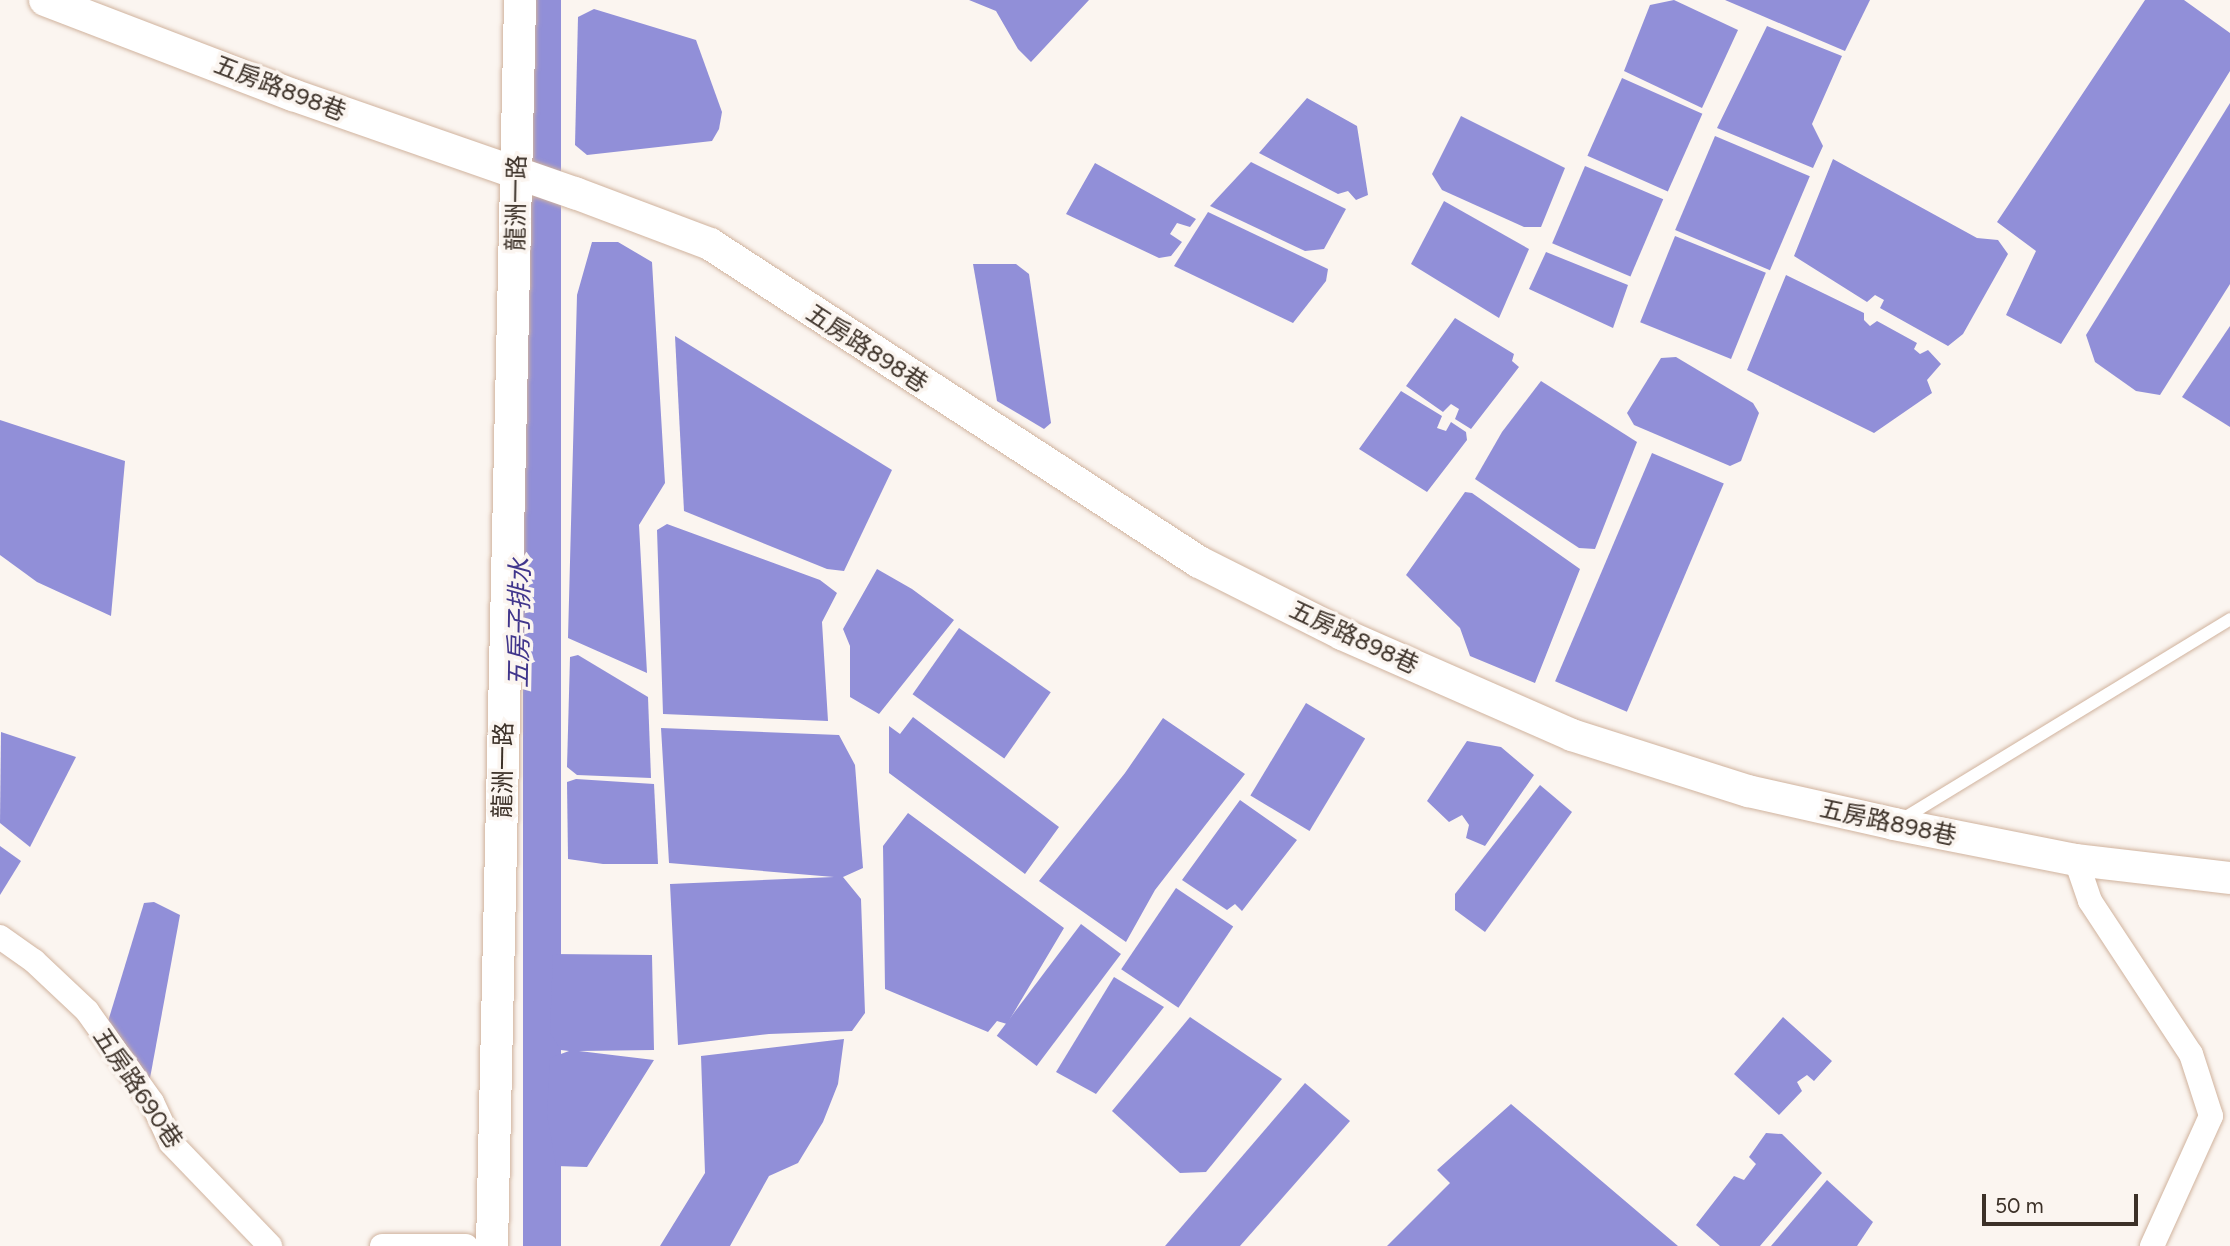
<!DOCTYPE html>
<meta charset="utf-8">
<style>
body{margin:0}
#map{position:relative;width:2230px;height:1246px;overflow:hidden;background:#fbf5f0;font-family:Figtree,"Noto Sans TC",sans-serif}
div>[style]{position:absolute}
.water>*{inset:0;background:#918fd8;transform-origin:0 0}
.roads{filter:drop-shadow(0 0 2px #d0b39e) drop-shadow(0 0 2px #d0b39e)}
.service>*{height:12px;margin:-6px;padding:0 6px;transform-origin:6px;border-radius:6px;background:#fff}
.minor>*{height:24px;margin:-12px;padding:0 12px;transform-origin:12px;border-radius:12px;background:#fff}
.tertiary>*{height:32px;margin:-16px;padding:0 16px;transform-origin:16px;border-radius:16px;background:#fff}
span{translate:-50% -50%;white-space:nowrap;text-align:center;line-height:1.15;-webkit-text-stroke:7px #fbf5f0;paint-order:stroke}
.street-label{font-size:24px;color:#3c3128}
.water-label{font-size:26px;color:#41368c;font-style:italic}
.scale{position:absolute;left:1982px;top:1194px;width:156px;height:32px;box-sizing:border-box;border:4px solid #3c3128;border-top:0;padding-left:9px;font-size:21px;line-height:24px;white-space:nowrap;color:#3c3128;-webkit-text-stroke:5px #fbf5f0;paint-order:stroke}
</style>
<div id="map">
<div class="water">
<div style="left:523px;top:0;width:38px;height:1246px"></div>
<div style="clip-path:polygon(969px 0,1089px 0,1031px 62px,1018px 49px,996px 11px)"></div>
<div style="clip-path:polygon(1674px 0,1738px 30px,1702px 108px,1624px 71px,1650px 5px)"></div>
<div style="clip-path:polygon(1725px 0,1870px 0,1845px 51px)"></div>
<div style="clip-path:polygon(2145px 0,2184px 0,2230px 33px,2230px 71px,2061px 344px,2006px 315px,2036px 251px,1997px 222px)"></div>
<div style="clip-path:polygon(594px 9px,696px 40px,722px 112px,719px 129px,712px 141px,587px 155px,575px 145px,578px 17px)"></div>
<div style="clip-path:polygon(1767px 26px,1842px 56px,1812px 124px,1823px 146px,1813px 168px,1717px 128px)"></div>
<div style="left:1622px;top:78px;width:88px;height:85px;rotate:24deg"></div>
<div style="clip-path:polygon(1307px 98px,1357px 126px,1368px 195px,1356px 200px,1348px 191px,1338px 194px,1259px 153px)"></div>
<div style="clip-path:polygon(2230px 103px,2230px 284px,2160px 395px,2136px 391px,2095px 362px,2086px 335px)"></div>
<div style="clip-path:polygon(1461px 116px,1565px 168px,1541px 227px,1524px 227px,1442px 190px,1432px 174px)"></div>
<div style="left:1715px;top:136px;width:103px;height:102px;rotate:23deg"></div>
<div style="clip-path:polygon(1833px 159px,1977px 238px,1998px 240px,2008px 254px,1963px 334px,1948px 346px,1880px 308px,1884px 300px,1875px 295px,1867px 302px,1794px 256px)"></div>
<div style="clip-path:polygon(1251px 162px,1346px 209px,1324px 249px,1305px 251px,1210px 206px)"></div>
<div style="clip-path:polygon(1095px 163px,1196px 219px,1190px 227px,1177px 223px,1170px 234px,1182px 242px,1171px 256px,1159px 258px,1066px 214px)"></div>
<div style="left:1585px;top:166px;width:85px;height:84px;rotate:23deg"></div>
<div style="clip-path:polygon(1444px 201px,1529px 249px,1499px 318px,1411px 264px)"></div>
<div style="clip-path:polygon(1208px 212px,1328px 269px,1326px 281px,1293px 323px,1174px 266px)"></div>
<div style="left:1675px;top:236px;width:98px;height:93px;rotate:22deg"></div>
<div style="clip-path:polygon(592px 242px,618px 242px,652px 262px,665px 483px,639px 525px,647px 673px,568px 638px,577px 295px)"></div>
<div style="clip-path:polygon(1546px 252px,1628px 285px,1613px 328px,1529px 289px)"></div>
<div style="clip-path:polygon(973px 264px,1016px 264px,1029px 274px,1051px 423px,1044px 429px,997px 401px)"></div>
<div style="clip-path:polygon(1786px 275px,1864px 313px,1864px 320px,1870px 326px,1877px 321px,1917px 343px,1914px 349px,1920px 354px,1928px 350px,1941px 364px,1927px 380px,1932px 393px,1874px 433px,1747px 370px)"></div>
<div style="clip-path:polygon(1455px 318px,1514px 354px,1512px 361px,1519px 367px,1471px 429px,1455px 419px,1459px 409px,1451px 404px,1443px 412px,1406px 386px)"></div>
<div style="clip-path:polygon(2230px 326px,2230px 427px,2182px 397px)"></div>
<div style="clip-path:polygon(675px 336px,892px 470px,844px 571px,827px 569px,684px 511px)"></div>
<div style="clip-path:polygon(1676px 357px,1753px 403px,1759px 413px,1741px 461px,1730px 466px,1634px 425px,1627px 413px,1661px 358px)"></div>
<div style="clip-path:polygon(1541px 381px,1637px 442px,1595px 549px,1579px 548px,1475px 479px,1502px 432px)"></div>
<div style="clip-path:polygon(1401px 391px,1442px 416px,1437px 428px,1446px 431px,1451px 422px,1466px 432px,1467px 440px,1427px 492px,1359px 449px)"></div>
<div style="clip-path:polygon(0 420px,125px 461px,111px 616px,37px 582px,0 555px)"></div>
<div style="left:1652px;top:453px;width:78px;height:248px;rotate:23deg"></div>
<div style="clip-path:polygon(1465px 492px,1472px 493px,1580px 569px,1535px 683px,1470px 656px,1460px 628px,1406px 575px)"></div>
<div style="clip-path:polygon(667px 524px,820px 580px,837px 593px,822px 622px,828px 721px,663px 714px,657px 530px)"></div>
<div style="clip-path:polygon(877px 569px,912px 589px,954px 620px,879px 714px,850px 697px,850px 646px,843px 629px)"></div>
<div style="left:959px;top:628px;width:112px;height:81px;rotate:35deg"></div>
<div style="clip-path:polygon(578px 655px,648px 697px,651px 778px,577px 775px,567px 767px,570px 657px)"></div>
<div style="left:1306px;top:703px;width:69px;height:108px;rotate:31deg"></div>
<div style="clip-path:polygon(913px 717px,1059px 827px,1025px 874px,889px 773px,889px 726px,900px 734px)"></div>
<div style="clip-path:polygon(1163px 718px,1245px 774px,1155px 890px,1126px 942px,1039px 881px,1125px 773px)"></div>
<div style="clip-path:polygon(661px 728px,839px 735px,855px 765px,863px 868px,843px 877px,861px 899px,865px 1013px,852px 1031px,769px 1034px,678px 1045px,670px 884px,834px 877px,669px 863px)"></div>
<div style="clip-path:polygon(1px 732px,76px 757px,30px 847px,0 823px)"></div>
<div style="clip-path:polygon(1467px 741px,1501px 747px,1534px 775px,1485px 846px,1466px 838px,1469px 825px,1462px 815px,1449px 822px,1427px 801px)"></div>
<div style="clip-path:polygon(576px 779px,654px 784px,658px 864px,603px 864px,568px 859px,567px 782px)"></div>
<div style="clip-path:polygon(1540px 785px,1572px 812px,1485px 932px,1455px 910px,1455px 894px)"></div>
<div style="clip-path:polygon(1240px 800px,1297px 840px,1242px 911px,1235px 904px,1227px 910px,1182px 880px)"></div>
<div style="clip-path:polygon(908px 813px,1064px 928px,1007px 1024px,997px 1021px,988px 1032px,885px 989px,883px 846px)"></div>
<div style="clip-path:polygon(0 846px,21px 861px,0 895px)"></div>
<div style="left:1176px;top:888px;width:69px;height:98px;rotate:34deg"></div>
<div style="clip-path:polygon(154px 902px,180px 915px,148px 1089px,106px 1028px,144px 903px)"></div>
<div style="left:1081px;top:924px;width:50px;height:140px;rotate:37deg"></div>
<div style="clip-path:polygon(553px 954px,652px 955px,654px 1050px,579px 1051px,654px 1060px,587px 1167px,556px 1166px,547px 1114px,550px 1058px,569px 1051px,561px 1050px,550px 1033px)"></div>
<div style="clip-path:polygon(1114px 977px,1164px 1007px,1096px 1094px,1056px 1072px)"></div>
<div style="clip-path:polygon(1190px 1017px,1282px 1079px,1206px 1172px,1180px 1173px,1112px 1111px)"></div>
<div style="clip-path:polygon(1783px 1017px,1832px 1061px,1814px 1081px,1807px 1075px,1797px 1082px,1802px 1091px,1779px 1115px,1734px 1074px)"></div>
<div style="clip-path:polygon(844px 1039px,838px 1084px,823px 1122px,798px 1163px,769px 1176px,730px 1246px,660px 1246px,705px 1173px,701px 1056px)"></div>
<div style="clip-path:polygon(1305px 1083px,1350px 1121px,1240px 1246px,1165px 1246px)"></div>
<div style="clip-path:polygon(1511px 1104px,1678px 1246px,1387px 1246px,1450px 1183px,1437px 1170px)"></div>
<div style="clip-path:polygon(1766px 1133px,1782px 1134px,1822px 1173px,1760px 1246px,1720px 1246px,1696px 1225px,1734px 1176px,1744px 1180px,1756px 1164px,1749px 1157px)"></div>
<div style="clip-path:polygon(1827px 1180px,1873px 1222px,1857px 1246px,1771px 1246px)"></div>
</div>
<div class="roads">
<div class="service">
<div style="left:1901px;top:820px;width:386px;rotate:-31.4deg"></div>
</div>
<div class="minor">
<div style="left:2076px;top:860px;width:43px;rotate:71.1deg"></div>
<div style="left:2090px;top:901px;width:183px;rotate:56.6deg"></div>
<div style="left:2191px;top:1054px;width:65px;rotate:72.1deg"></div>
<div style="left:2211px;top:1116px;width:143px;rotate:114.4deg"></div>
<div style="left:0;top:937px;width:42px;rotate:35.2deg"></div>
<div style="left:34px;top:961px;width:73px;rotate:43.3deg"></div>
<div style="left:87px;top:1011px;width:112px;rotate:54.5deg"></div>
<div style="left:152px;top:1102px;width:45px;rotate:65.1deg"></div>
<div style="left:171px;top:1143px;width:143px;rotate:46.1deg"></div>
<div style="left:382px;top:1246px;width:84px"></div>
</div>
<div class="tertiary">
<div style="left:45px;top:0;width:266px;rotate:21deg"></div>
<div style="left:293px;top:95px;width:299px;rotate:19.2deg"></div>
<div style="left:575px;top:193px;width:144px;rotate:20.7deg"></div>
<div style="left:710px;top:244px;width:583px;rotate:33.04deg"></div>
<div style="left:1199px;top:562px;width:160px;rotate:26.7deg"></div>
<div style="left:1342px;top:634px;width:251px;rotate:23.7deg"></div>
<div style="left:1572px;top:735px;width:185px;rotate:17.7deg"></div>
<div style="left:1748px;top:791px;width:150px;rotate:12.7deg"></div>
<div style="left:1894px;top:824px;width:186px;rotate:11.2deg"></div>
<div style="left:2076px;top:860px;width:155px;rotate:6.7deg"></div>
<div style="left:492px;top:1246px;width:1246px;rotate:-88.71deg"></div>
</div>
</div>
<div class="street-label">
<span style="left:280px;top:88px;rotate:21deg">五房路898巷</span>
<span style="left:516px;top:203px;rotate:-89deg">龍洲一路</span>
<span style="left:867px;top:348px;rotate:33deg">五房路898巷</span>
<span style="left:1354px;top:637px;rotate:25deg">五房路898巷</span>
<span style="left:503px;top:770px;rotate:-89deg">龍洲一路</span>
<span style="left:1888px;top:822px;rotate:12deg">五房路898巷</span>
<span style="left:138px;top:1088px;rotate:56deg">五房路690巷</span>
</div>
<div class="water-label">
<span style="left:520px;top:623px;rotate:-89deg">五房子排水</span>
</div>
<div class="scale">50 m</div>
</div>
